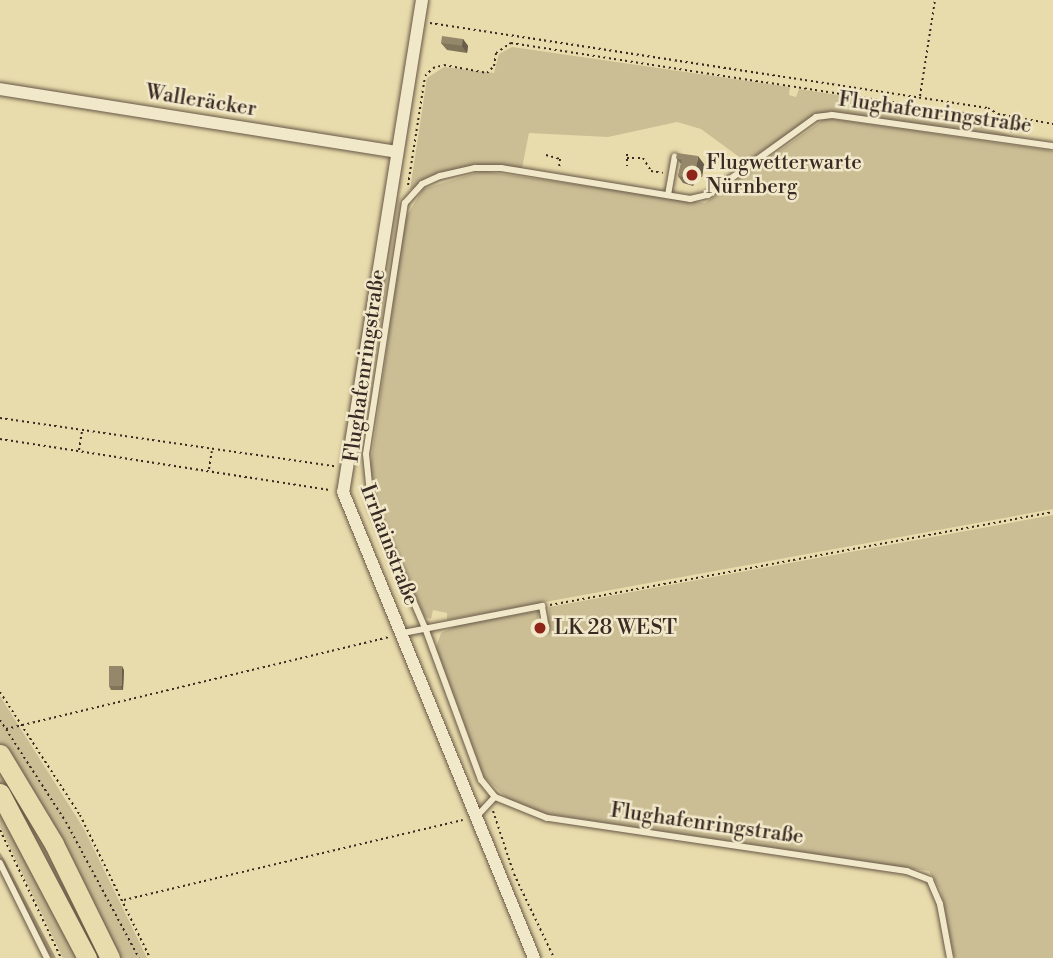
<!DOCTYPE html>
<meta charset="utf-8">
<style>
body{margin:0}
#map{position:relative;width:1053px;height:958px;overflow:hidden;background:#e9dcac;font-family:"Libre Bodoni",serif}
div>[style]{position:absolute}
.green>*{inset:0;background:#cbbe95}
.stream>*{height:3.5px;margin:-1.75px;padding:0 1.75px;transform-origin:1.75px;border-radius:1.75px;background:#ad9f7d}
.path>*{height:2px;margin-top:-1px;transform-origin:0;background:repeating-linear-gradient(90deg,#392a23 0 2px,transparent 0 5.5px)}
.roads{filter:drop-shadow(0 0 2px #655645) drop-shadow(0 0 2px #655645)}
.lane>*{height:6px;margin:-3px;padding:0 3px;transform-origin:3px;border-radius:3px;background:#f1e8c9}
.street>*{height:12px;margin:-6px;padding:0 6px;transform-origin:6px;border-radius:6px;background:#f1e8c9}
.primary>*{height:19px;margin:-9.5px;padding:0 9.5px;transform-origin:9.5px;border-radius:9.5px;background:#e9dcac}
.wall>*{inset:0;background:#80745b}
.shaded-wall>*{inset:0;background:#685e4a}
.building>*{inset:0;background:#95876a;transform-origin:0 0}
.dots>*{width:19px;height:19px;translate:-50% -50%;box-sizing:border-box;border:4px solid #f1e8c9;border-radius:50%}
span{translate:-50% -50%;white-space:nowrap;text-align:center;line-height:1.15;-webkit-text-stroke:5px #f1e8c9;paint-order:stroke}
.street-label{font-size:21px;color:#392a23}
.poi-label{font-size:21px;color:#392a23}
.left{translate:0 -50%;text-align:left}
</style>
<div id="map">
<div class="green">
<div style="clip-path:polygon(512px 47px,790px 87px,789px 95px,796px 97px,799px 89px,942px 111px,1024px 140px,820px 113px,746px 162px,701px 129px,677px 122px,608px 137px,529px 133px,522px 168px,475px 165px,430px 176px,410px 190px,427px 78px,444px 67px,494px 73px,499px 54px)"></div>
<div style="clip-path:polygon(826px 118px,1053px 151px,1053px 509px,447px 620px,447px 613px,433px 610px,431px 619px,425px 617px,380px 517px,370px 469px,405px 219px,423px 189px,482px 171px,705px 203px)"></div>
<div style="clip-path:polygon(1053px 515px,1053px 958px,954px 958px,941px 890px,929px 871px,547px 814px,514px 804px,484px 777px,436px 648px,441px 633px,458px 625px,539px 611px,536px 629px,548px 631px,549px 607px)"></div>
<div style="clip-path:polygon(0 696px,84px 829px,147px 958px,116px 958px,0 744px)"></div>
<div style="clip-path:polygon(0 766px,14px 787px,103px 958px,93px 958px,0 784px)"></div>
<div style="clip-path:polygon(0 805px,81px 958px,63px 958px,0 827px)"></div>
</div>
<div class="stream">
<div style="left:0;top:855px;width:116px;rotate:62.3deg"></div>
</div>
<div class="path">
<div style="left:430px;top:23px;width:564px;rotate:8.66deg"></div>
<div style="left:988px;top:108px;width:12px;rotate:31deg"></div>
<div style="left:998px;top:114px;width:56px;rotate:10.3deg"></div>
<div style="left:920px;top:96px;width:97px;rotate:-81.1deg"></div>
<div style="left:627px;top:154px;width:12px;rotate:90deg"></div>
<div style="left:546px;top:155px;width:15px;rotate:16deg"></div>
<div style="left:560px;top:159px;width:10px;rotate:96deg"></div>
<div style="left:627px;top:158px;width:16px"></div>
<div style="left:643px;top:158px;width:15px;rotate:58deg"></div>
<div style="left:651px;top:171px;width:12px;rotate:9deg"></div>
<div style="left:408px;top:185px;width:110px;rotate:-81.1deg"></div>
<div style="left:425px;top:76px;width:11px;rotate:-45deg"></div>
<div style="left:433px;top:68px;width:11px;rotate:-15deg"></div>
<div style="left:444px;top:65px;width:44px;rotate:10.5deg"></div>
<div style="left:487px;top:73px;width:10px;rotate:-45deg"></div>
<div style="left:494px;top:66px;width:13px;rotate:-81deg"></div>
<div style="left:496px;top:53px;width:18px;rotate:-34deg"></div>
<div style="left:511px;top:43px;width:458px;rotate:8.8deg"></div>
<div style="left:964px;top:113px;width:53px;rotate:21.2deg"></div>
<div style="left:0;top:418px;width:338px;rotate:8.2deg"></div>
<div style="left:0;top:439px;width:335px;rotate:8.8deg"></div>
<div style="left:79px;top:450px;width:19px;rotate:-81deg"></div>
<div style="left:209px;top:469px;width:18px;rotate:-81deg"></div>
<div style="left:550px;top:605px;width:512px;rotate:-10.48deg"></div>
<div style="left:0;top:692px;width:147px;rotate:57deg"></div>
<div style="left:80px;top:815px;width:159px;rotate:63.9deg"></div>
<div style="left:0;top:720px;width:121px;rotate:57.1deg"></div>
<div style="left:66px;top:822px;width:154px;rotate:61.8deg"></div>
<div style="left:6px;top:729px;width:394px;rotate:-13.5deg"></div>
<div style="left:493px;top:811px;width:66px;rotate:71.6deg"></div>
<div style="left:514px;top:874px;width:93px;rotate:64.5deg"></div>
<div style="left:0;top:830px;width:142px;rotate:64.5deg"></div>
<div style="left:124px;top:900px;width:348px;rotate:-13.3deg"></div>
</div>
<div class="roads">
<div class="lane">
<div style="left:668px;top:195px;width:39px;rotate:-80deg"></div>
<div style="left:403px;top:633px;width:142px;rotate:-11deg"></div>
<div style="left:542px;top:606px;width:23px;rotate:80deg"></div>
<div style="left:477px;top:816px;width:26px;rotate:-47deg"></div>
<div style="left:0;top:863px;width:106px;rotate:63.7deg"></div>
<div style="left:950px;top:958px;width:55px;rotate:-100.5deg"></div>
<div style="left:940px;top:904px;width:26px;rotate:-113deg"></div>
<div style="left:930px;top:880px;width:25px;rotate:-159deg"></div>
<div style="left:907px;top:871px;width:364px;rotate:-171.6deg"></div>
<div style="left:547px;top:818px;width:56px;rotate:-158deg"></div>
<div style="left:495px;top:797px;width:22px;rotate:-129deg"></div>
<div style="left:481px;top:780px;width:162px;rotate:-110.2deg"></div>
<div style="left:425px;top:628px;width:135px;rotate:-113.5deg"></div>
<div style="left:371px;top:504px;width:50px;rotate:-95.7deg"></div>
<div style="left:366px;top:454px;width:254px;rotate:-81.2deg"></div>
<div style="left:405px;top:203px;width:25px;rotate:-48deg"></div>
<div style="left:422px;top:184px;width:20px;rotate:-24deg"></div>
<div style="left:440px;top:176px;width:36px;rotate:-13deg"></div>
<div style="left:475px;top:168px;width:26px"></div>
<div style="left:501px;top:168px;width:192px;rotate:9.3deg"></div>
<div style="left:690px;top:199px;width:18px;rotate:-13deg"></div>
<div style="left:708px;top:195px;width:133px;rotate:-35.8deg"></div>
<div style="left:816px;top:117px;width:16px;rotate:-7deg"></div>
<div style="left:832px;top:115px;width:223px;rotate:8deg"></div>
</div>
<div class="street">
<div style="left:422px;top:0;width:498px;rotate:99.1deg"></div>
<div style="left:343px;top:492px;width:504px;rotate:67.71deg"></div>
<div style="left:0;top:89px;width:402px;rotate:9deg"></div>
</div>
<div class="primary">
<div style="left:0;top:754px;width:105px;rotate:59deg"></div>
<div style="left:54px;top:844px;width:127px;rotate:63.8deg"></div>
<div style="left:0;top:793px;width:187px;rotate:62.2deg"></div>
</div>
</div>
<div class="wall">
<div style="clip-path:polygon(463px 39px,468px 46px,467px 53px,447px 50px,441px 43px)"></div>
<div style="clip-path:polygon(676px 158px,704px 164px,702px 177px,697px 176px,693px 186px,683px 183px,678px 176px,681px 164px)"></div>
<div style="clip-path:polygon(124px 670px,123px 690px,111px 690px,109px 686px)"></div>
</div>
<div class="shaded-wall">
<div style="clip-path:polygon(463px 39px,468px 46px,467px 53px,462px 46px)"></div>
<div style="clip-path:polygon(698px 156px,704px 164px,702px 177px,696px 170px)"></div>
<div style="clip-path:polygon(692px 169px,697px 176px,693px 186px,687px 178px)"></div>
<div style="clip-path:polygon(122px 666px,124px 670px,123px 690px,121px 687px)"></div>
</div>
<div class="building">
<div style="left:442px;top:36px;width:21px;height:7px;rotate:8deg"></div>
<div style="clip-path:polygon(677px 153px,698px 156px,696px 170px,692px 169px,687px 178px,678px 176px,682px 159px,676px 158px)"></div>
<div style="left:109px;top:666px;width:13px;height:20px"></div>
</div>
<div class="dots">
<div style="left:692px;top:175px;background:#8f2418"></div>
<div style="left:540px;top:628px;background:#8f2418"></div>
</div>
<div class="street-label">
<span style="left:201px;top:101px;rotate:9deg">Walleräcker</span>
<span style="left:935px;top:113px;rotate:8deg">Flughafenringstraße</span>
<span style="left:365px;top:366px;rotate:-82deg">Flughafenringstraße</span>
<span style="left:389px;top:545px;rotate:69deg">Irrhainstraße</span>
<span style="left:707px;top:824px;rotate:8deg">Flughafenringstraße</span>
</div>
<div class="poi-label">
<span class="left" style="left:706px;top:175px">Flugwetterwarte<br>Nürnberg</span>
<span class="left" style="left:554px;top:628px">LK 28 WEST</span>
</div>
</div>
